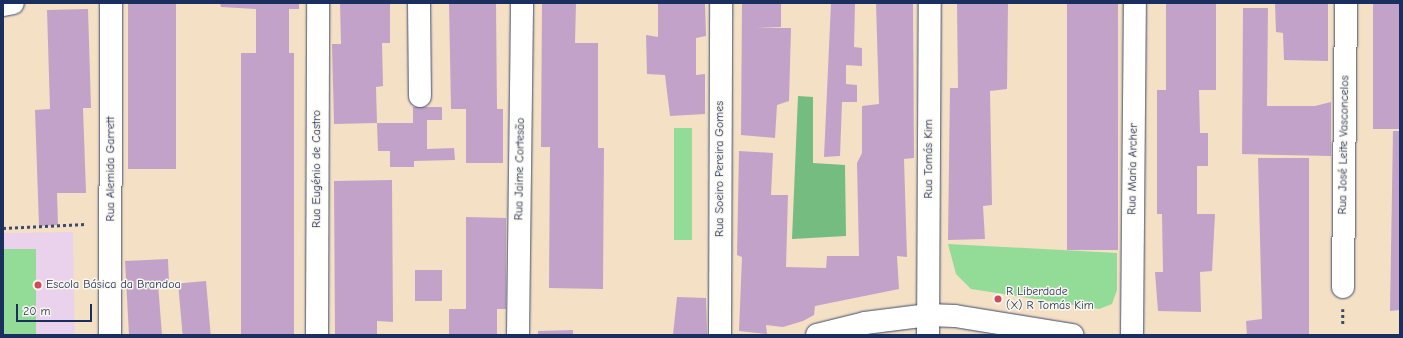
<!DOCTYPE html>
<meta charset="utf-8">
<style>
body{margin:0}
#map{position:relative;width:1403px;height:338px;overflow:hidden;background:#f4e0c4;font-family:"Comic Neue",sans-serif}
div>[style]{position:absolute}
.built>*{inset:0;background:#ead1ec;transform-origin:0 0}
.green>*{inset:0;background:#92dc97;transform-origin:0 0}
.forest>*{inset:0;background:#75bc80}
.building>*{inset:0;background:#c2a2c9;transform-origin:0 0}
.path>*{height:2.5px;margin-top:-1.25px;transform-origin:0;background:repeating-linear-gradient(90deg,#3c4a6d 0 3px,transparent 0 6px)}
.roads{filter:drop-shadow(0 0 1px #3c4a6d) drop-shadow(0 0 1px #3c4a6d)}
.minor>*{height:22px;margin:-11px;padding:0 11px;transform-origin:11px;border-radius:11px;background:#fff}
.dots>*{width:11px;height:11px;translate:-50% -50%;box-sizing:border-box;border:2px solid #fbf7ec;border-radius:50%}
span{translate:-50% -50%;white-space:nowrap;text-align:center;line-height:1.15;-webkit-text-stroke:3px #fbf7ec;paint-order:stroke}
.street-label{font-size:12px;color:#1b2f5e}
.poi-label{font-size:12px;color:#1b2f5e}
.left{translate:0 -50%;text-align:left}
.frame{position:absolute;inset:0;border:4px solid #1b2f5e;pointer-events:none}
.scale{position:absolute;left:16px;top:304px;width:76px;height:18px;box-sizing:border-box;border:2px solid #1b2f5e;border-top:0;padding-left:5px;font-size:12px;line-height:14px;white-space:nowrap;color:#1b2f5e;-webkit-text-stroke:3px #fbf7ec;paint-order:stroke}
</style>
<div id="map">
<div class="built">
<div style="left:73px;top:232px;width:103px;height:70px;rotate:89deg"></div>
</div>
<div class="green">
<div style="left:692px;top:128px;width:112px;height:18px;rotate:90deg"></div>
<div style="clip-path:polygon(948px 244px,1117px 253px,1117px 290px,1112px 304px,1099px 309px,971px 289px,956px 274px)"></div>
<div style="left:3px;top:249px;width:33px;height:86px"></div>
</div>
<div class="forest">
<div style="clip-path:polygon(798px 96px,813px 97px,813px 163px,845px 165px,846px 236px,792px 239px)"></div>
</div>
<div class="building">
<div style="left:128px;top:3px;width:48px;height:166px"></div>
<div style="clip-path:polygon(220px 3px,299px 3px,299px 9px,289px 9px,289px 53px,294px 53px,294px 335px,241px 335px,241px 53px,256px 53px,256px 9px,221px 7px)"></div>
<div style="clip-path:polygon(340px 3px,390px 3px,390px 43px,382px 43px,383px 86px,376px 87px,377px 123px,334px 124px,332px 44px,341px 44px)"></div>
<div style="clip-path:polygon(449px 3px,496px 3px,497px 109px,503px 109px,503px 163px,466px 163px,466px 109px,451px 109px)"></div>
<div style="clip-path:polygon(542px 3px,576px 3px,575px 43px,598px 43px,598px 148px,604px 148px,603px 289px,549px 288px,550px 147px,541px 147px)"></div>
<div style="clip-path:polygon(658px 3px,705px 3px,706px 36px,696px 38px,696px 75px,705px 74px,705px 114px,670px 116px,665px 75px,647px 74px,646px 35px,658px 37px)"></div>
<div style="clip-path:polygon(742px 3px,781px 3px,781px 27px,755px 28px,791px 28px,789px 101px,777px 105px,775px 138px,741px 135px)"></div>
<div style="clip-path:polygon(831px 3px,855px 3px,854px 47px,862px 48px,862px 66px,846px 65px,846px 84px,857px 85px,857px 102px,842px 102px,840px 156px,824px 157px)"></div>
<div style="clip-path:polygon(876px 3px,913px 3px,914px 158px,904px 159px,907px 257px,897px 256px,899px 289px,815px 306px,814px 315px,803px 321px,783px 327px,766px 325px,767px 334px,739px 331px,742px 257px,737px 255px,739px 151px,773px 153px,771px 195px,788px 195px,786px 267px,826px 268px,827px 256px,859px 256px,857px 163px,862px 153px,862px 106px,879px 104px)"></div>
<div style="clip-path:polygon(957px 3px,1008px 3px,1007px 89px,990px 91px,992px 205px,983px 206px,985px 239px,948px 240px,950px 88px,958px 88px)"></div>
<div style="left:1067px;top:3px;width:51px;height:247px"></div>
<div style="clip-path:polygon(1166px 3px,1216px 3px,1216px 90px,1199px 90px,1200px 133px,1208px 133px,1208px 166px,1197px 166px,1197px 214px,1215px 214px,1212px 271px,1200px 272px,1201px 312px,1158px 311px,1155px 272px,1163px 272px,1162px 214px,1157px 214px,1157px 90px,1166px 90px)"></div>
<div style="clip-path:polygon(1275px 3px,1328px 3px,1328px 61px,1284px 60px,1283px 33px,1276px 32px)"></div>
<div style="left:1373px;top:3px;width:27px;height:126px"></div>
<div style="clip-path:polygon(1243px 8px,1268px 8px,1267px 106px,1315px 106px,1331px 102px,1331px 156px,1242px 154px)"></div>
<div style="clip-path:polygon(88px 9px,91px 108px,83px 108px,86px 193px,57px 193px,58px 225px,39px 226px,35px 110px,50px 109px,47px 10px)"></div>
<div style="clip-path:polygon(413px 107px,442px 107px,442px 120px,427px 120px,427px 149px,454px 148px,455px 160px,414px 161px,414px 167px,390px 167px,390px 151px,378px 151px,377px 123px,413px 123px)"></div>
<div style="clip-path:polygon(1393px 131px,1400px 131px,1400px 310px,1390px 311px)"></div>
<div style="clip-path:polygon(1258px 158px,1309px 158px,1309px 335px,1247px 335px,1246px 321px,1262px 319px)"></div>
<div style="clip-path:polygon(392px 180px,393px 322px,377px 321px,377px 335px,335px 335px,334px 181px)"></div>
<div style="clip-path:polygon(466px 217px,506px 218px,506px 309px,497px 309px,497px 335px,449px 335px,449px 309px,466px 309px)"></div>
<div style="clip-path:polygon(168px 259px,169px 283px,158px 284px,162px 335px,129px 335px,125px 261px)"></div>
<div style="left:442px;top:270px;width:31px;height:27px;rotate:90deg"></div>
<div style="left:206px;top:281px;width:54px;height:28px;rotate:85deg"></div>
<div style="clip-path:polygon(677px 297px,706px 298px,707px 335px,673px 335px)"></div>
<div style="clip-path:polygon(573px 330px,573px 335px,538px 335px,538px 331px)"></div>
</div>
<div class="path">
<div style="left:3px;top:228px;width:83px;rotate:-2.8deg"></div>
<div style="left:1343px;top:309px;width:16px;rotate:90deg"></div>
</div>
<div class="roads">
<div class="minor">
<div style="left:419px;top:3px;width:93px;rotate:89.4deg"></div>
<div style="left:3px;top:5px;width:10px;rotate:-11deg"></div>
<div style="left:1343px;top:287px;width:284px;rotate:-89.4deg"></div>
<div style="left:110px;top:335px;width:332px;rotate:-89.8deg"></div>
<div style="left:317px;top:335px;width:332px;rotate:-89.8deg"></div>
<div style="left:518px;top:335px;width:332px;rotate:-89.3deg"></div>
<div style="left:720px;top:335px;width:332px;rotate:-89.8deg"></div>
<div style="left:817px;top:335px;width:49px;rotate:-14deg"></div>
<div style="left:865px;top:323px;width:64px;rotate:-7.2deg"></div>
<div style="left:928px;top:315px;width:27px;rotate:2deg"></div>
<div style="left:955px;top:316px;width:119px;rotate:9.2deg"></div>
<div style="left:928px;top:335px;width:332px;rotate:-89.7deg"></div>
<div style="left:1132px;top:335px;width:332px;rotate:-89.5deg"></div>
</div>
</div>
<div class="dots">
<div style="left:38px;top:285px;background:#d1495b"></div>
<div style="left:998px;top:299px;background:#d1495b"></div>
</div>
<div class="street-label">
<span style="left:1344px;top:145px;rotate:-89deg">Rua José Leite Vasconcelos</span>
<span style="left:929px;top:159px;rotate:-90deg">Rua Tomás Kim</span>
<span style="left:111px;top:169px;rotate:-90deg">Rua Alemida Garrett</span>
<span style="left:317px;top:169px;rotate:-90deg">Rua Eugénio de Castro</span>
<span style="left:520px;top:169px;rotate:-89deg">Rua Jaime Cortesão</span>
<span style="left:720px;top:169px;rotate:-90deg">Rua Soeiro Pereira Gomes</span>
<span style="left:1133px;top:169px;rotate:-89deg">Rua Maria Archer</span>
</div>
<div class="poi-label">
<span class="left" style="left:46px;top:285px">Escola Básica da Brandoa</span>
<span class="left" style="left:1006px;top:299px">R Liberdade<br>(X) R Tomás Kim</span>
</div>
<div class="frame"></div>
<div class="scale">20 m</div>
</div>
